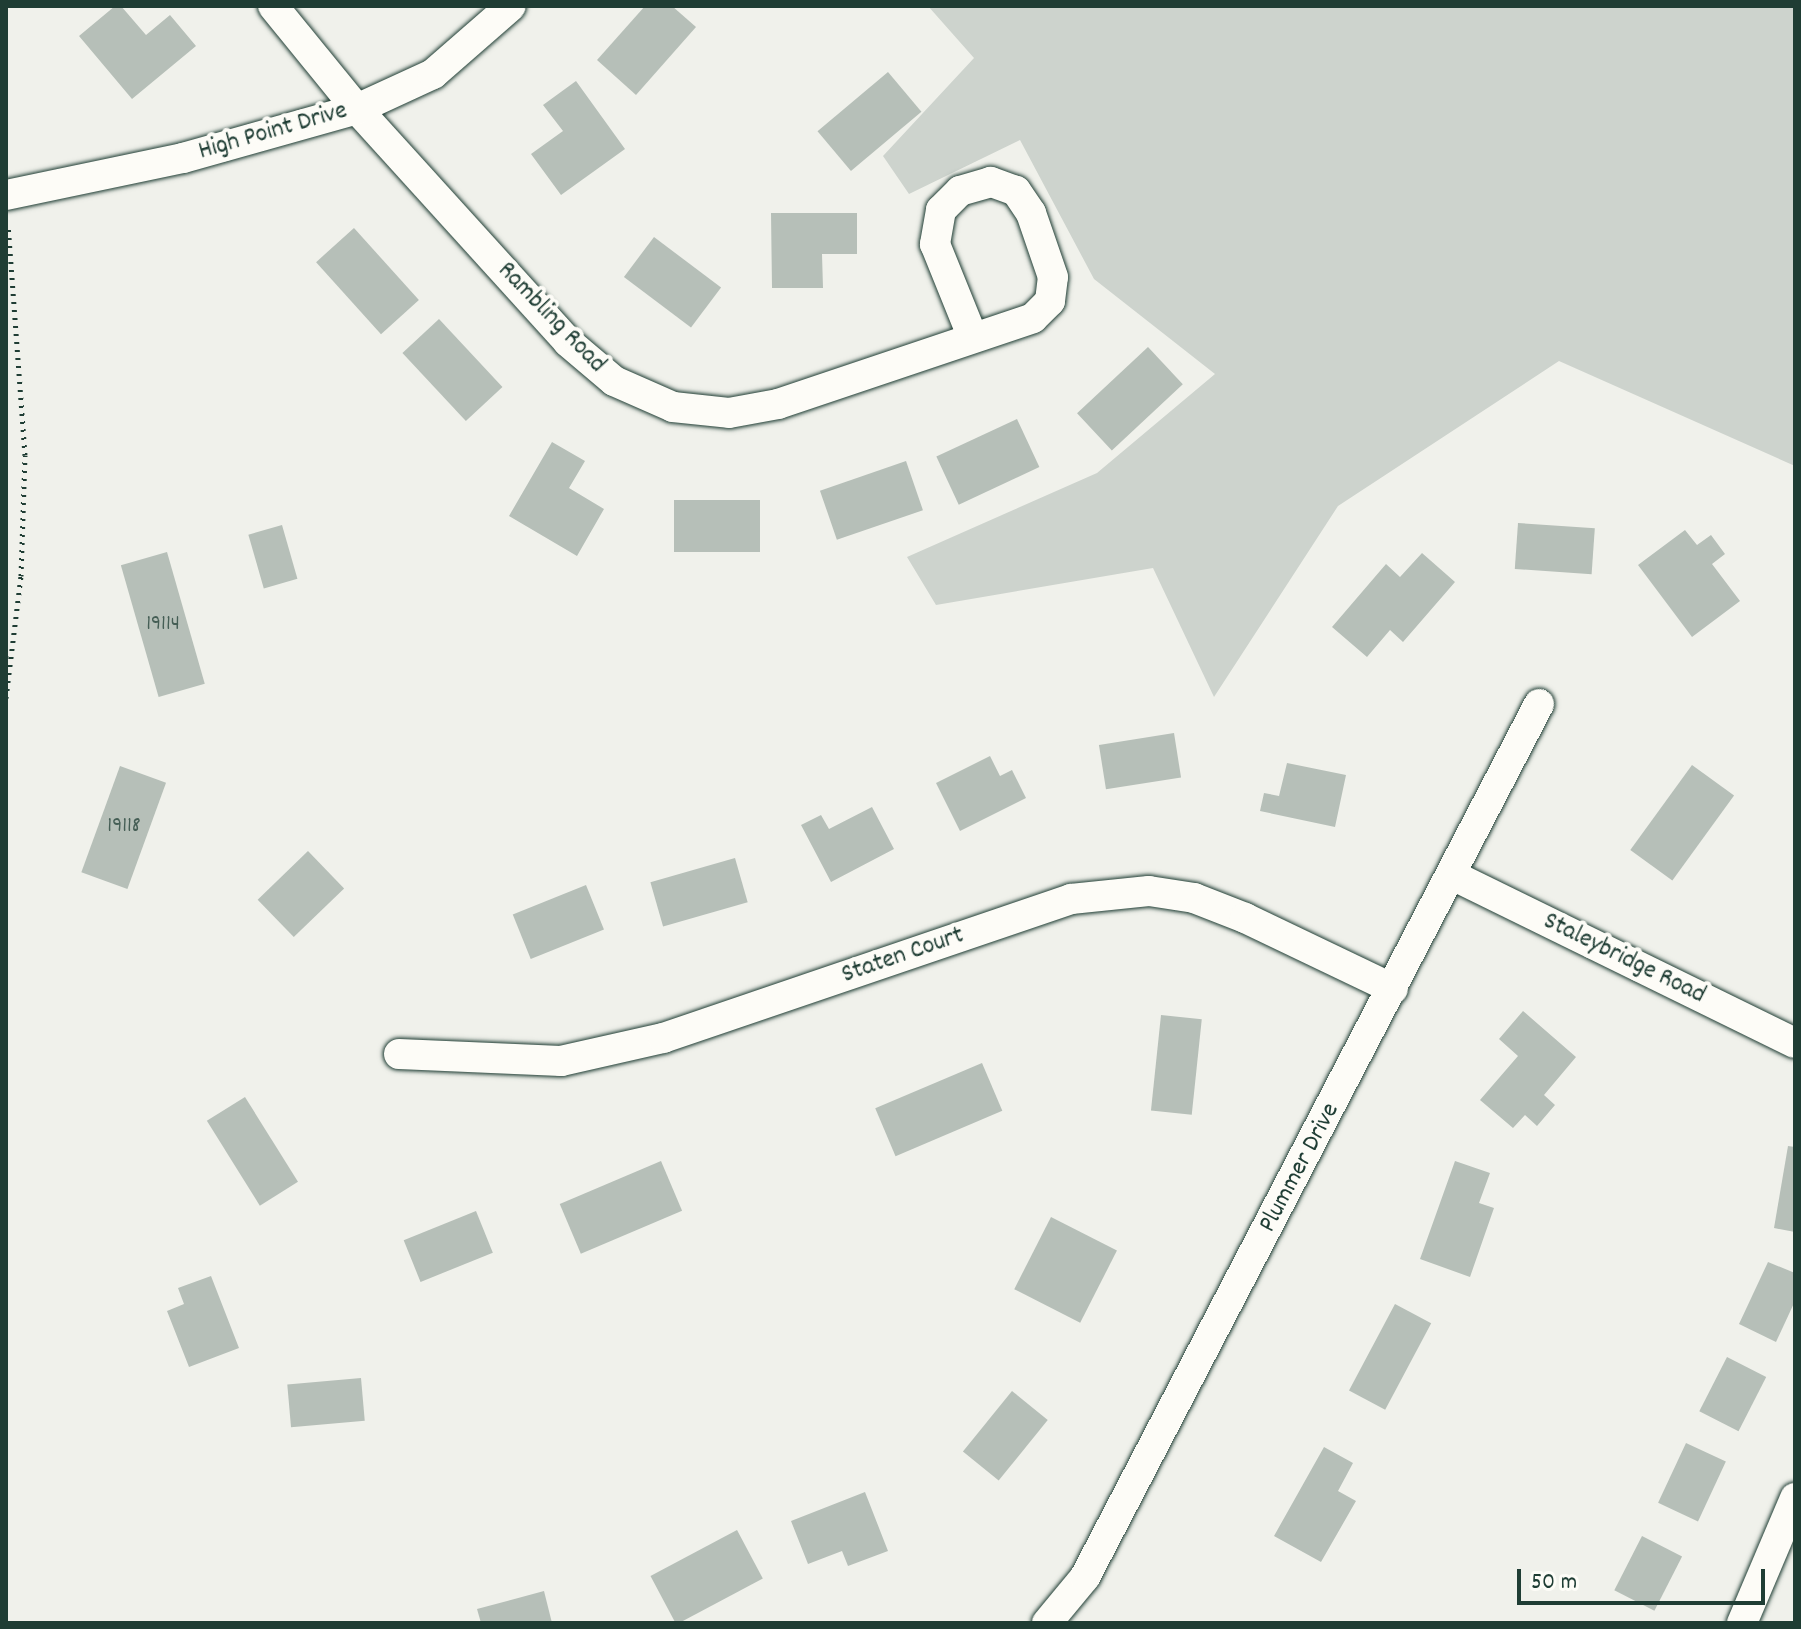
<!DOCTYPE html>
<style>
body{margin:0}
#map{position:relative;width:1801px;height:1629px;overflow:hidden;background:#f0f1eb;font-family:Dekko,sans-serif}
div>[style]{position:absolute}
.green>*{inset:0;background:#cdd3cd}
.building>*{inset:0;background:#b6bfb8;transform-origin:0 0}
.path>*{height:5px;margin-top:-2.5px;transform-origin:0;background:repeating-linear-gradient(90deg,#1f3d34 0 2px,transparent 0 8px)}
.roads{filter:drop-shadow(0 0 2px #1f3d34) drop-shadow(0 0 2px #1f3d34)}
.street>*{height:30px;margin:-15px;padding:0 15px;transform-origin:15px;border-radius:15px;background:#fdfcf7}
span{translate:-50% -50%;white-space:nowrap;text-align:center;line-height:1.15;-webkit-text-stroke:8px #fdfcf7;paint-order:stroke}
.number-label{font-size:22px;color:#455e55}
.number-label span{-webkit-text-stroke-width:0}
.street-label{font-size:26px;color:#1f3d34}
.frame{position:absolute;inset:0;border:8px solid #1f3d34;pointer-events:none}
.scale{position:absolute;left:1517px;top:1569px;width:248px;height:36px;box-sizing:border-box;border:4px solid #1f3d34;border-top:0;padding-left:10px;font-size:24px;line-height:28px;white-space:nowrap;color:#1f3d34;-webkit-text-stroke:6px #fdfcf7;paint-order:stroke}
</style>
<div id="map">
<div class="green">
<div style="clip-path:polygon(928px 6px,1795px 6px,1795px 466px,1559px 361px,1338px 506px,1214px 697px,1153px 568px,936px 605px,907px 557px,1097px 473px,1215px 374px,1094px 279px,1020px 140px,909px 194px,883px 156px,974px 58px)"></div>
</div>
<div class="building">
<div style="clip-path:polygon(115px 6px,121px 6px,146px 35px,170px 15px,196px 46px,132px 99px,79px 36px)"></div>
<div style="clip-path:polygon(645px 6px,672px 6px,696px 27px,636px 95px,597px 60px)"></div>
<div style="left:888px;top:72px;width:52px;height:92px;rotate:50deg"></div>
<div style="clip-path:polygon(576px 81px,625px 149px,561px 195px,531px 154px,563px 131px,543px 105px)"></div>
<div style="clip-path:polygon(771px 213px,857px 213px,857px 254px,822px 254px,823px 288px,772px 288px)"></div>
<div style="left:354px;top:228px;width:97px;height:51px;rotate:48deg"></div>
<div style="left:654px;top:237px;width:84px;height:50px;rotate:37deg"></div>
<div style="left:439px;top:319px;width:93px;height:50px;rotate:47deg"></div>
<div style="left:1148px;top:347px;width:51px;height:97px;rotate:47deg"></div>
<div style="left:1017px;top:419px;width:53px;height:89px;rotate:65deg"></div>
<div style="clip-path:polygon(552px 442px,585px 461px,569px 488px,604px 509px,577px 556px,509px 516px)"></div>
<div style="left:906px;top:461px;width:52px;height:91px;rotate:71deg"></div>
<div style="left:674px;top:500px;width:86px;height:52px"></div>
<div style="left:1518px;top:523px;width:77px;height:46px;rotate:4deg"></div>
<div style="left:282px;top:525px;width:56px;height:35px;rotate:74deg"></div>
<div style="clip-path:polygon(1685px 530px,1697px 545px,1711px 535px,1725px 554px,1712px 564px,1740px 601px,1692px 637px,1638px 565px)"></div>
<div style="left:167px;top:552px;width:137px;height:48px;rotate:74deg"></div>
<div style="clip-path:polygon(1422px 553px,1455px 582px,1403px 642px,1390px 630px,1367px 657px,1332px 627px,1386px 564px,1400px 577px)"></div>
<div style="left:1174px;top:733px;width:45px;height:76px;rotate:81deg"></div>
<div style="clip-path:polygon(990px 756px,1000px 776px,1012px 770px,1026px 798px,960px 831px,936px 783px)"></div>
<div style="clip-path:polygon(1287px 763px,1346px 775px,1335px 827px,1260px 811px,1264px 793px,1279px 796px)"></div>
<div style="left:1692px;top:765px;width:52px;height:105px;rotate:36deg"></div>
<div style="left:120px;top:766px;width:49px;height:113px;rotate:20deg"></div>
<div style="clip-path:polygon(872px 807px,894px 849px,831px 882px,801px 825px,821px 815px,829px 829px)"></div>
<div style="left:308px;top:851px;width:52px;height:70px;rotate:46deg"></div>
<div style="left:735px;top:858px;width:46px;height:88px;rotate:74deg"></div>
<div style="left:586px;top:885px;width:48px;height:79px;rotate:68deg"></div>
<div style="clip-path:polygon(1523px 1011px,1576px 1057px,1544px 1095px,1555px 1105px,1537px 1126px,1525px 1115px,1513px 1128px,1480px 1100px,1518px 1056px,1499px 1039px)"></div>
<div style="left:1161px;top:1015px;width:41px;height:96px;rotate:6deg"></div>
<div style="left:982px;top:1063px;width:52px;height:116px;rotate:67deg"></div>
<div style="left:245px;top:1097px;width:100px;height:45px;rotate:58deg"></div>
<div style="clip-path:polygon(1788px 1146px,1795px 1147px,1795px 1232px,1774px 1228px)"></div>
<div style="left:661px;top:1161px;width:54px;height:110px;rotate:67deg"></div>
<div style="clip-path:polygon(1455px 1161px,1490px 1173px,1479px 1203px,1494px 1208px,1470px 1277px,1420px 1259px)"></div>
<div style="left:476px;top:1211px;width:45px;height:78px;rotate:68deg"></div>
<div style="left:1051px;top:1217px;width:74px;height:81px;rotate:27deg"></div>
<div style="clip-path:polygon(1768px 1262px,1795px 1273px,1795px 1301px,1776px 1342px,1739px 1324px)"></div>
<div style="clip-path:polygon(211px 1276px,239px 1348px,189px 1367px,167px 1311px,184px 1304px,178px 1288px)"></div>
<div style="left:1395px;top:1304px;width:41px;height:98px;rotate:28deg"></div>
<div style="left:1727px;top:1357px;width:44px;height:61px;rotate:27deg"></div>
<div style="left:361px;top:1378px;width:43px;height:74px;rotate:85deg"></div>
<div style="left:1012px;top:1391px;width:46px;height:78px;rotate:39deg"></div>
<div style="left:1686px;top:1443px;width:44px;height:66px;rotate:25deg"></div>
<div style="clip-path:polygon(1324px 1447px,1353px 1463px,1338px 1491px,1356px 1501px,1321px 1562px,1274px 1536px)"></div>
<div style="clip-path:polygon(865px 1492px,888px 1551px,848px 1566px,842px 1551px,808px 1564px,791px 1521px)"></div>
<div style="left:737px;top:1530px;width:55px;height:98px;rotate:62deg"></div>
<div style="left:1642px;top:1536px;width:45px;height:61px;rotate:27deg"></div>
<div style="clip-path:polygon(544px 1591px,552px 1623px,481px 1623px,477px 1609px)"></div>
</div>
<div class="path">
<div style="left:6px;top:698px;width:123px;rotate:-83deg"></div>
<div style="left:21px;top:576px;width:121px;rotate:-88.1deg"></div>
<div style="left:25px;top:455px;width:231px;rotate:-94.2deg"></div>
</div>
<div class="roads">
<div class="street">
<div style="left:273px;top:6px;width:133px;rotate:50.8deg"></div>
<div style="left:357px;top:109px;width:314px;rotate:47.8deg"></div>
<div style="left:568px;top:342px;width:60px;rotate:40.3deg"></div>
<div style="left:614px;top:381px;width:64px;rotate:23.8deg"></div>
<div style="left:673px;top:407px;width:56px;rotate:6.1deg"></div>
<div style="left:729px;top:413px;width:50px;rotate:-10.4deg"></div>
<div style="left:778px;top:404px;width:269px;rotate:-18.6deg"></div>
<div style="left:1033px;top:318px;width:24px;rotate:-45deg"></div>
<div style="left:1050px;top:301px;width:24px;rotate:-83deg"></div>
<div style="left:1053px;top:277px;width:68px;rotate:-109deg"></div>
<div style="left:1031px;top:213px;width:27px;rotate:-124deg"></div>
<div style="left:1016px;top:191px;width:27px;rotate:-160deg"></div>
<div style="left:991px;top:182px;width:32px;rotate:164deg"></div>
<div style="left:960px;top:191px;width:27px;rotate:135deg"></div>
<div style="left:941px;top:210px;width:35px;rotate:100deg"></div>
<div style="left:935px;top:244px;width:101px;rotate:68deg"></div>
<div style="left:6px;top:195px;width:181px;rotate:-11.8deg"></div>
<div style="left:183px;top:158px;width:181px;rotate:-15.7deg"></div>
<div style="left:357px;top:109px;width:84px;rotate:-24.7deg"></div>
<div style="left:433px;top:74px;width:103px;rotate:-41.1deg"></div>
<div style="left:1452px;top:875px;width:382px;rotate:26.1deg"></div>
<div style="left:399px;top:1054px;width:162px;rotate:2.5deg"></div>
<div style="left:561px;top:1061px;width:105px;rotate:-12.7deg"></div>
<div style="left:663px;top:1038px;width:431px;rotate:-18.8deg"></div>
<div style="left:1071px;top:899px;width:78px;rotate:-5.9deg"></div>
<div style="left:1149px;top:891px;width:46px;rotate:8.8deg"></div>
<div style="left:1194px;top:898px;width:55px;rotate:21.4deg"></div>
<div style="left:1245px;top:918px;width:164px;rotate:25.6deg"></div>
<div style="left:1047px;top:1623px;width:60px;rotate:-50.4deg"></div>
<div style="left:1085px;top:1577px;width:984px;rotate:-62.52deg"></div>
<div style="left:1742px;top:1623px;width:136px;rotate:-67deg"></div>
</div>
</div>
<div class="number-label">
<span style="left:163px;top:625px">19114</span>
<span style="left:124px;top:827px">19118</span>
</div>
<div class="street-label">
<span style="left:273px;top:132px;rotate:-16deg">High Point Drive</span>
<span style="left:551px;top:318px;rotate:46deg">Rambling Road</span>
<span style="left:903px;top:956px;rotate:-19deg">Staten Court</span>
<span style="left:1624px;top:959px;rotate:26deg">Staleybridge Road</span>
<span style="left:1300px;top:1168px;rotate:-62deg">Plummer Drive</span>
</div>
<div class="frame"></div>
<div class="scale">50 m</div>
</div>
